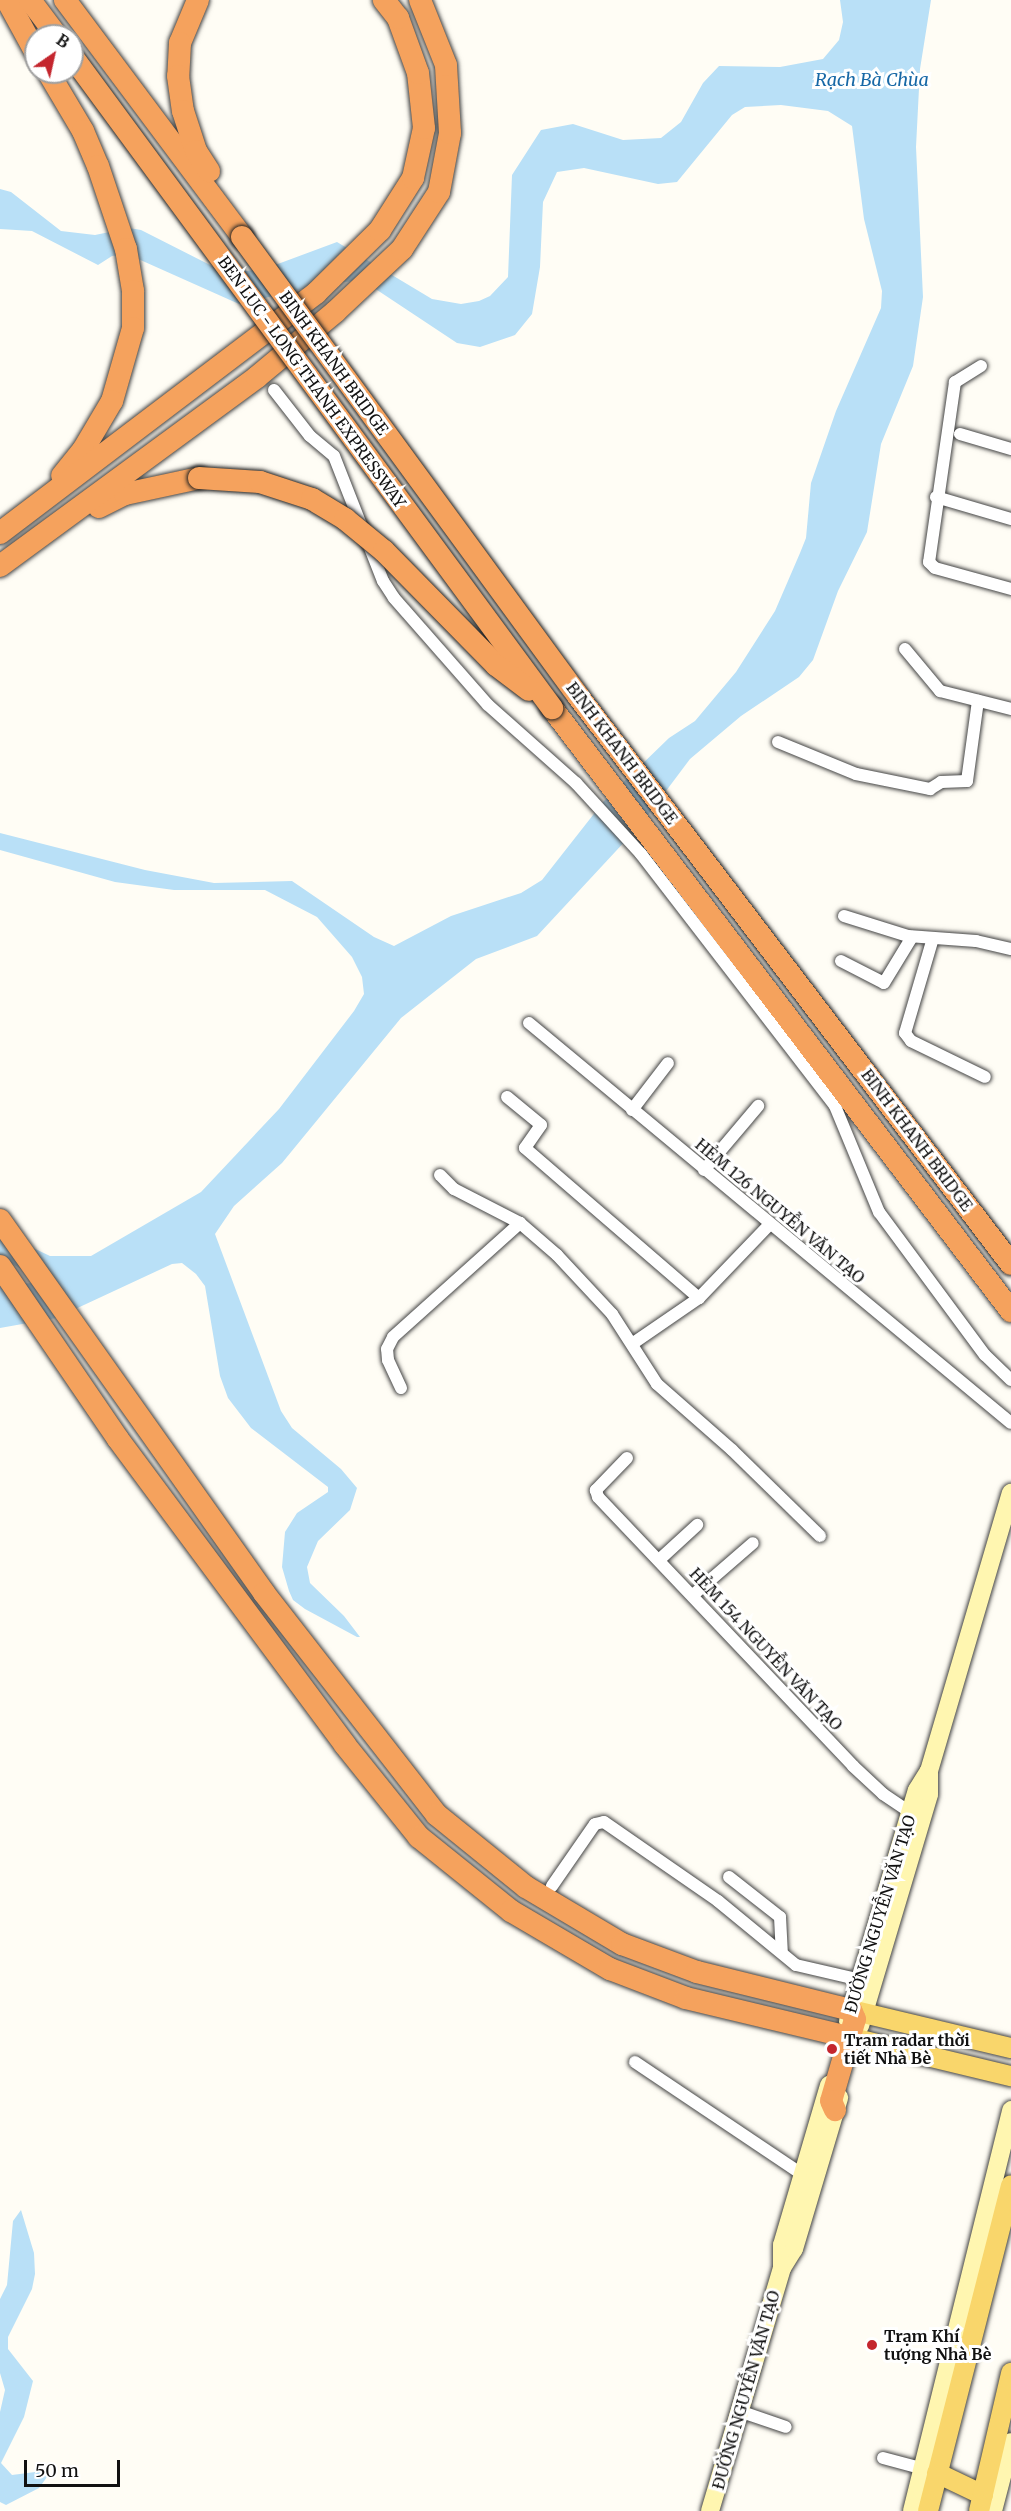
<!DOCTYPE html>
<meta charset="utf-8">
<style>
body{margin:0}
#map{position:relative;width:1011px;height:2511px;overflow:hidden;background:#fffdf5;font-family:Merriweather,serif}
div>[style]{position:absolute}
.water>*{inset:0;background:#b9e0f7}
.roads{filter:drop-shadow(0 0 2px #444) drop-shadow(0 0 2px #444)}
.street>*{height:12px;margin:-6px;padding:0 6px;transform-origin:6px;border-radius:6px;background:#fff}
.secondary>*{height:18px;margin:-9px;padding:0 9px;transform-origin:9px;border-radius:9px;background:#fff6b0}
.primary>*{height:20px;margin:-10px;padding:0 10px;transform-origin:10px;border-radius:10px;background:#f9d66b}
.highway>*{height:22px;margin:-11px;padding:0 11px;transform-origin:11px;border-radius:11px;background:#f5a25d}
.bridges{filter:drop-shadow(0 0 2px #222) drop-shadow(0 0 2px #222)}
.highway-bridge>*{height:22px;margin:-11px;padding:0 11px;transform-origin:11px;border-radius:11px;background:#f5a25d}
.dots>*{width:16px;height:16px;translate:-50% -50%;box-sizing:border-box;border:3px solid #fff;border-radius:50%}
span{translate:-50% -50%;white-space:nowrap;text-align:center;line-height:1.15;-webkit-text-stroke:6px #fff;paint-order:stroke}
.street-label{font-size:16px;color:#111}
.poi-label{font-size:16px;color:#111;font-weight:700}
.left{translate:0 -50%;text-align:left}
.water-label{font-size:18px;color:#1768a6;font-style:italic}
.north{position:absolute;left:24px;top:24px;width:60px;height:60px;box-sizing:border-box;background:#fff;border:2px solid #a0a0a0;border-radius:50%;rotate:34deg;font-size:16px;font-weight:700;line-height:24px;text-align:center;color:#111}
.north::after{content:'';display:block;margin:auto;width:21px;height:27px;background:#c4262e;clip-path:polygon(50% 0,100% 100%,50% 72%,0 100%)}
.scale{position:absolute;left:24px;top:2460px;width:96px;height:27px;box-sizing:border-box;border:3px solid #111;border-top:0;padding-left:8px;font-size:18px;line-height:21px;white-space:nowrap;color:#111;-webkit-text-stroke:4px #fff;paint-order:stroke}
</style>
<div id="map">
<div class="water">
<div style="clip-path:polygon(840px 0,931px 0,920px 69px,916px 147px,923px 297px,913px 366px,881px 444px,867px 532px,838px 591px,813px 660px,799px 677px,741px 716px,690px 759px,642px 823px,537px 936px,476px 959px,401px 1018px,282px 1163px,234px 1206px,215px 1234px,281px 1411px,292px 1428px,341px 1469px,357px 1488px,350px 1510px,318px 1541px,307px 1567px,310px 1583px,344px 1616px,360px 1637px,357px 1637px,305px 1609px,293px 1600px,289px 1591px,282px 1567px,285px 1532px,297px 1513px,328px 1492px,328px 1487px,251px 1428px,228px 1398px,220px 1376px,205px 1286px,196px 1274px,182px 1263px,172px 1264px,56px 1318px,0 1328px,0 1285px,33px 1283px,25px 1271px,0 1257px,0 1232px,50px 1256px,91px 1256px,201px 1192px,279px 1109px,354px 1011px,364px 994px,362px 977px,352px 957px,317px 917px,265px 890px,174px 890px,115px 882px,0 850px,0 833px,145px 870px,214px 883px,292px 881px,374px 937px,394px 946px,451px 916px,521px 893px,542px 880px,604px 801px,669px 738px,695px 721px,736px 672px,775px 611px,800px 553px,806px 538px,811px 483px,836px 411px,881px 308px,882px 291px,864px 219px,852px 126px,828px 111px,781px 105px,745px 107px,732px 115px,677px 182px,658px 184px,584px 168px,557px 172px,543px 202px,540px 267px,532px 314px,515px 335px,480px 347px,457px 343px,362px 280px,320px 285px,239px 304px,127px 254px,112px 256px,98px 265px,32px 231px,0 229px,0 189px,11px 192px,61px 231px,95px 235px,129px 228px,141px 230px,214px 267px,247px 271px,267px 268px,337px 242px,432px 299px,461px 304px,479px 301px,490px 296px,508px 277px,512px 175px,541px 130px,573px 124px,623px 140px,661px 138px,681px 122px,703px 83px,719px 66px,780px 67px,823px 59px,839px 40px,843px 22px)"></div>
<div style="clip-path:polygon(21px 2210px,34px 2253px,35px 2274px,32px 2289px,8px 2337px,8px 2349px,33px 2381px,24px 2417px,1px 2463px,12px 2475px,43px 2471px,47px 2477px,39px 2488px,6px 2505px,0 2502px,0 2412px,5px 2390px,0 2373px,0 2299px,7px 2285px,13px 2221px)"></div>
</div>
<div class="roads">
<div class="street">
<div style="left:981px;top:366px;width:31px;rotate:148deg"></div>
<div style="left:955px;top:382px;width:182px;rotate:98.2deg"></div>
<div style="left:929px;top:562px;width:8px;rotate:45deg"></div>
<div style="left:935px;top:568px;width:79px;rotate:15.4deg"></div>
<div style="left:274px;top:390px;width:58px;rotate:52deg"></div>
<div style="left:310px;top:436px;width:31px;rotate:40deg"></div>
<div style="left:334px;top:456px;width:134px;rotate:68.6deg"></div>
<div style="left:383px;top:581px;width:20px;rotate:57deg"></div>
<div style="left:394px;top:598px;width:142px;rotate:48.7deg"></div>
<div style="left:488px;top:705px;width:118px;rotate:41.6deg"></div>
<div style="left:576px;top:783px;width:96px;rotate:47.5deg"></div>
<div style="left:641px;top:854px;width:318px;rotate:52.4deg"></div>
<div style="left:835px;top:1106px;width:115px;rotate:67.5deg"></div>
<div style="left:879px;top:1212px;width:178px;rotate:53.5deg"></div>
<div style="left:985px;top:1355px;width:36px;rotate:44deg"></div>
<div style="left:960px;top:434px;width:53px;rotate:16.4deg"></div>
<div style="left:936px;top:497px;width:78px;rotate:16.3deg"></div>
<div style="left:905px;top:649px;width:55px;rotate:50.2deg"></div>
<div style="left:940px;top:691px;width:73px;rotate:14.2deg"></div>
<div style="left:778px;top:742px;width:84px;rotate:22.3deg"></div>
<div style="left:856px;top:774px;width:76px;rotate:11.5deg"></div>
<div style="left:930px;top:789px;width:13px;rotate:-32deg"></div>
<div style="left:941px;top:782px;width:26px;rotate:-2deg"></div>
<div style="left:967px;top:781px;width:81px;rotate:-82.2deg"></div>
<div style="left:844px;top:916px;width:67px;rotate:17.4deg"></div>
<div style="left:908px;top:936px;width:68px;rotate:4.2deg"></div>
<div style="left:976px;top:941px;width:36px;rotate:13deg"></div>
<div style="left:933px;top:938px;width:99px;rotate:106.4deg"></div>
<div style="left:905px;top:1033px;width:10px;rotate:53deg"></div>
<div style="left:911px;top:1041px;width:82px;rotate:25.9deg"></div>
<div style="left:841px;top:961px;width:48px;rotate:27.1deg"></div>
<div style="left:884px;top:983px;width:54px;rotate:-58.7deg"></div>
<div style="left:529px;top:1023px;width:626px;rotate:39.69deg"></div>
<div style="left:507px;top:1097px;width:44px;rotate:39.5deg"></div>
<div style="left:541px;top:1125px;width:28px;rotate:125deg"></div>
<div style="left:525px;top:1148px;width:230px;rotate:40.8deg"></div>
<div style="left:632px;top:1110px;width:59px;rotate:-52.5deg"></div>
<div style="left:704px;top:1170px;width:84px;rotate:-49.8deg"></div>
<div style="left:440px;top:1175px;width:20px;rotate:45deg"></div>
<div style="left:454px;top:1189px;width:74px;rotate:27.3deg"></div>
<div style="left:520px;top:1223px;width:49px;rotate:40.9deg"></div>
<div style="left:557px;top:1255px;width:81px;rotate:47deg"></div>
<div style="left:612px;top:1314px;width:83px;rotate:57.3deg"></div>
<div style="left:657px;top:1384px;width:100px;rotate:41.3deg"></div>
<div style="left:732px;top:1450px;width:123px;rotate:44.3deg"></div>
<div style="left:632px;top:1344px;width:81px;rotate:-34.5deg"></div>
<div style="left:699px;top:1298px;width:101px;rotate:-46.2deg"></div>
<div style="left:401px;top:1388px;width:31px;rotate:-115deg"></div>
<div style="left:388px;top:1360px;width:11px;rotate:-95deg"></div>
<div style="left:387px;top:1349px;width:13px;rotate:-63deg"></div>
<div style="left:393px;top:1337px;width:171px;rotate:-41.9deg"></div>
<div style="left:627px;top:1458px;width:45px;rotate:134.1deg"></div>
<div style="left:596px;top:1490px;width:7px;rotate:74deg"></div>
<div style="left:598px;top:1497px;width:371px;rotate:46.5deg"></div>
<div style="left:853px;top:1766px;width:41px;rotate:43deg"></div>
<div style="left:883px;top:1794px;width:32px;rotate:34deg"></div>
<div style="left:659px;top:1560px;width:52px;rotate:-42.6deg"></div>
<div style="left:693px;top:1595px;width:79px;rotate:-40.9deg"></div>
<div style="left:729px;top:1877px;width:65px;rotate:38.1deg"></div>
<div style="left:780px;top:1917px;width:33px;rotate:87deg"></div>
<div style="left:552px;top:1886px;width:75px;rotate:-55.3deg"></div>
<div style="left:595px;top:1824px;width:9px;rotate:-13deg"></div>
<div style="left:604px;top:1822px;width:139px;rotate:34.7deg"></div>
<div style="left:718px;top:1901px;width:101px;rotate:39.4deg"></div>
<div style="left:796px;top:1965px;width:67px;rotate:13deg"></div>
<div style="left:635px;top:2062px;width:202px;rotate:33.9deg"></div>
<div style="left:742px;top:2412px;width:46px;rotate:18.8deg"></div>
<div style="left:883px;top:2458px;width:47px;rotate:14.9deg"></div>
</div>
<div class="secondary">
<div style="left:848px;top:2021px;width:241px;rotate:-73.4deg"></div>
<div style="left:917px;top:1790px;width:22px;rotate:-58deg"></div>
<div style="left:929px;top:1771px;width:290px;rotate:-73.6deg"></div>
<div style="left:860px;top:2026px;width:242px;rotate:-73.4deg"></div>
<div style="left:929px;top:1794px;width:23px;rotate:-90deg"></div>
<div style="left:782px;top:2268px;width:23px;rotate:-90deg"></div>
<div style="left:782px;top:2245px;width:167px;rotate:-73.6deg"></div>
<div style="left:710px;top:2511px;width:253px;rotate:-73.5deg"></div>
<div style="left:782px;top:2268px;width:22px;rotate:-58deg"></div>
<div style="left:794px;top:2249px;width:158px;rotate:-73.4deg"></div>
<div style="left:912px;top:2511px;width:413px;rotate:-76.1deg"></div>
<div style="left:993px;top:2511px;width:71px;rotate:-75.4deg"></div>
</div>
<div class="primary">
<div style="left:851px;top:2010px;width:164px;rotate:13.4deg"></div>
<div style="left:844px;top:2036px;width:172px;rotate:13.5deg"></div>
<div style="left:937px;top:2473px;width:51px;rotate:25.6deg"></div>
<div style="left:928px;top:2511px;width:336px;rotate:-75.7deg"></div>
<div style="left:979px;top:2511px;width:142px;rotate:-76.9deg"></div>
</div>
<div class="highway">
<div style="left:7px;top:0;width:60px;rotate:61.3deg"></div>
<div style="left:30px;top:0;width:45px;rotate:53.1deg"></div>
<div style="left:65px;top:0;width:296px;rotate:53.2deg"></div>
<div style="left:198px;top:0;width:47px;rotate:112.7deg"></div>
<div style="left:180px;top:43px;width:33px;rotate:93deg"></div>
<div style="left:178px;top:76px;width:35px;rotate:82deg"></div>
<div style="left:183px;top:111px;width:42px;rotate:72deg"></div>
<div style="left:196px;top:151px;width:24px;rotate:57deg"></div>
<div style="left:48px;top:72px;width:69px;rotate:59.3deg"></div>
<div style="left:83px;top:131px;width:38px;rotate:67deg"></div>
<div style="left:98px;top:166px;width:88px;rotate:71.4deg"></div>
<div style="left:126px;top:249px;width:43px;rotate:80.5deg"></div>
<div style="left:133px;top:291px;width:37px;rotate:90deg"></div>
<div style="left:133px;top:328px;width:76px;rotate:106deg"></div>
<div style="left:112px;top:401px;width:57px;rotate:120.6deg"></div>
<div style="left:83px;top:450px;width:33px;rotate:129deg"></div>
<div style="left:99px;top:507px;width:29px;rotate:-27deg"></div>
<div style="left:125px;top:494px;width:76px;rotate:-12.2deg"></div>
<div style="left:0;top:533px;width:397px;rotate:-37.2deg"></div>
<div style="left:316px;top:293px;width:90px;rotate:-44.5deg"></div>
<div style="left:380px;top:230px;width:62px;rotate:-57.6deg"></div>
<div style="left:413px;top:178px;width:51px;rotate:-77.6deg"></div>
<div style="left:424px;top:128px;width:55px;rotate:-96.2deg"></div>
<div style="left:418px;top:73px;width:59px;rotate:-110deg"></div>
<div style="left:398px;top:18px;width:23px;rotate:-128deg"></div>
<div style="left:0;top:566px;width:319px;rotate:-36.3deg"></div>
<div style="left:257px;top:377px;width:102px;rotate:-39.8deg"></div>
<div style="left:335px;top:312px;width:92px;rotate:-43.2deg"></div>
<div style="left:402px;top:249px;width:68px;rotate:-57deg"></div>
<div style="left:439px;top:192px;width:60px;rotate:-79.4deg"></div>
<div style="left:450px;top:133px;width:68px;rotate:-93.4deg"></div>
<div style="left:446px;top:65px;width:70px;rotate:-111.8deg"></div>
<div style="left:552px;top:708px;width:758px;rotate:52.72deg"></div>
<div style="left:0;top:1220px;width:457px;rotate:54.7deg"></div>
<div style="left:264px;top:1593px;width:281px;rotate:52.1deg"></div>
<div style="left:437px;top:1815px;width:114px;rotate:39deg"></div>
<div style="left:526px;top:1887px;width:112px;rotate:30.7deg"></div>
<div style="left:622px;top:1944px;width:80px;rotate:20.5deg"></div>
<div style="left:697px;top:1972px;width:159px;rotate:13.9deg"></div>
<div style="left:851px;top:2010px;width:10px;rotate:66deg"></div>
<div style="left:855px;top:2019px;width:85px;rotate:106.3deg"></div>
<div style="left:831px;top:2101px;width:10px;rotate:66deg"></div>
<div style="left:0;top:1266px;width:209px;rotate:55.7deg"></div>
<div style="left:118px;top:1439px;width:381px;rotate:53.4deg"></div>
<div style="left:345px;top:1745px;width:118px;rotate:51.2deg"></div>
<div style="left:419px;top:1837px;width:118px;rotate:38.8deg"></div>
<div style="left:511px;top:1911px;width:115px;rotate:30.4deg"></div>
<div style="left:610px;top:1969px;width:81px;rotate:20.9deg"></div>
<div style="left:686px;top:1998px;width:163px;rotate:13.5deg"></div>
</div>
</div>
<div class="bridges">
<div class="highway-bridge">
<div style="left:72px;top:56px;width:810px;rotate:53.64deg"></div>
<div style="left:242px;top:237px;width:569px;rotate:53.79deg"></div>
<div style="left:578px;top:696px;width:714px;rotate:52.68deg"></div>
<div style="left:199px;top:478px;width:61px;rotate:3.8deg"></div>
<div style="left:260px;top:482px;width:55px;rotate:18.1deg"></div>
<div style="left:312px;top:499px;width:39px;rotate:31deg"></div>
<div style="left:345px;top:519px;width:50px;rotate:39.4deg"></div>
<div style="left:384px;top:551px;width:160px;rotate:45.5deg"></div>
<div style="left:496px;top:665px;width:41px;rotate:37.1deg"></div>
</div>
</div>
<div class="dots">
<div style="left:832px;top:2049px;background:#c4262e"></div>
<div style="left:872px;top:2345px;background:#c4262e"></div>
</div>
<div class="street-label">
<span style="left:334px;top:363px;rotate:54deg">BINH KHANH BRIDGE</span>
<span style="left:312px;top:382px;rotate:54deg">BEN LUC - LONG THANH EXPRESSWAY</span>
<span style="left:622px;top:753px;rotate:53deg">BINH KHANH BRIDGE</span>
<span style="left:917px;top:1140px;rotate:53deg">BINH KHANH BRIDGE</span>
<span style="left:780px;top:1211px;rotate:40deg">HẺM 126 NGUYỄN VĂN TẠO</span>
<span style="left:766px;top:1649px;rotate:47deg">HẺM 154 NGUYỄN VĂN TẠO</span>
<span style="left:880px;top:1914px;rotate:-73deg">ĐƯỜNG NGUYỄN VĂN TẠO</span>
<span style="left:746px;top:2390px;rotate:-74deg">ĐƯỜNG NGUYỄN VĂN TẠO</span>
</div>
<div class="poi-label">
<span class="left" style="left:844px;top:2049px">Trạm radar thời<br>tiết Nhà Bè</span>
<span class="left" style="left:884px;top:2345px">Trạm Khí<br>tượng Nhà Bè</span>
</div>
<div class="water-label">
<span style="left:872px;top:80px">Rạch Bà Chùa</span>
</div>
<div class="north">B</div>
<div class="scale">50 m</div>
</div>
